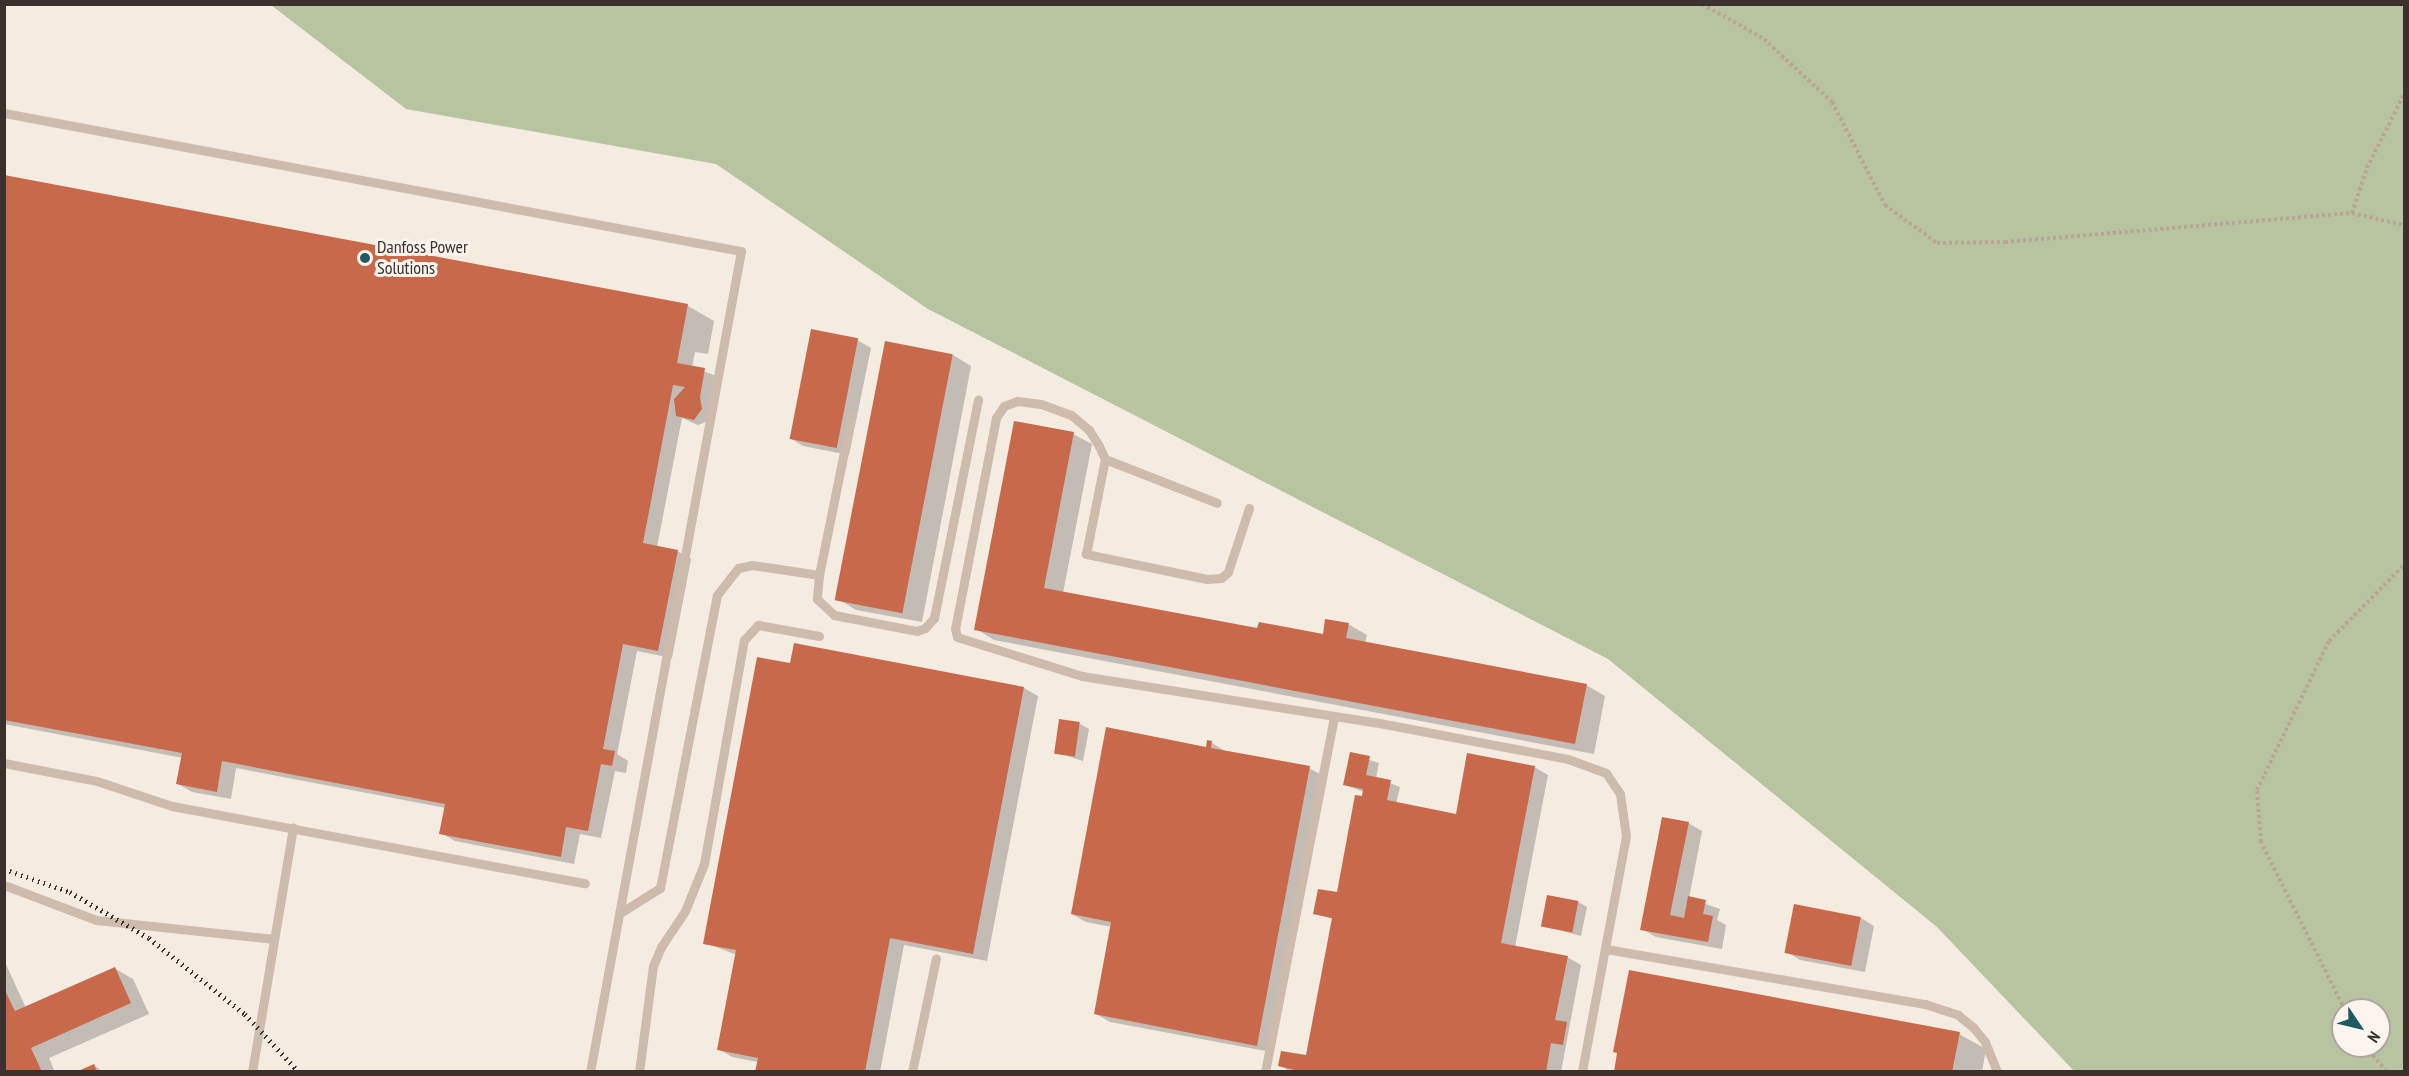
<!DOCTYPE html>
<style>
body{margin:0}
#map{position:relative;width:2409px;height:1076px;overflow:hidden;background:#f4ebe1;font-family:"PT Sans Narrow",sans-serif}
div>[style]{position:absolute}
.green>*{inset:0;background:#b8c4a0}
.shadow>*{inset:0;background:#0003}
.building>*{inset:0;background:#c8694b;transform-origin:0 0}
.path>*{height:4px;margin-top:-2px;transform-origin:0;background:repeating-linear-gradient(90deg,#b9a596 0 3px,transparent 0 6px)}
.service>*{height:9px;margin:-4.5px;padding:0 4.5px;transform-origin:4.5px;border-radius:4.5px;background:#cdbbac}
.rail>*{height:4.5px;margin-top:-2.25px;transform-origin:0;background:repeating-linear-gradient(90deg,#3b302b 0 1.5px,transparent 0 6px)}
.dots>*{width:16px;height:16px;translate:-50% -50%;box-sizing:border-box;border:3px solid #fbf5ee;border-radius:50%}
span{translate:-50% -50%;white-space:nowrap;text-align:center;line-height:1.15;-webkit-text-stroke:6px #fbf5ee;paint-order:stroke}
.poi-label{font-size:18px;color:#3b302b}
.left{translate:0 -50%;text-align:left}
.frame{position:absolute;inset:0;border:6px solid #3b302b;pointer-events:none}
.north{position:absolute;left:2331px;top:998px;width:60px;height:60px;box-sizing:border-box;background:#fbf5ee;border:2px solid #aea6a0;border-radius:50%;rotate:125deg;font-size:16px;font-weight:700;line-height:24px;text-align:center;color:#3b302b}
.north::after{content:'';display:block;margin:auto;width:21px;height:27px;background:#1f5a5e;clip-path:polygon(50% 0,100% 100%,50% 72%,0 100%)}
</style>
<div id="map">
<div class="green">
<div style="clip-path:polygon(evenodd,271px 5px,2404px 5px,2404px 1071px,2074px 1071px,1937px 927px,1608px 659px,928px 309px,716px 164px,406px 109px,271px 5px,2343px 1010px,2379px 1010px,2379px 1046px,2343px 1046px,2343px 1010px)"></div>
</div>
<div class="shadow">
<div style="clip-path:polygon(4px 176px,688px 306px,714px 321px,708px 354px,695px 352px,692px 367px,714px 375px,708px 421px,698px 425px,682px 418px,657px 547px,677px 551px,691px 559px,672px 658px,637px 651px,617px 754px,628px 761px,626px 773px,615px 771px,601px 838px,580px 834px,574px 864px,455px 841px,441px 833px,446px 808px,236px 768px,231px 799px,192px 792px,178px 784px,183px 758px,4px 724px)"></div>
<div style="clip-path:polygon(857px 340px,871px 348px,849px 455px,803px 446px,790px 438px)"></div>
<div style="clip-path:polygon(953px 355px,971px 366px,922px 622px,856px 610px,838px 599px)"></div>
<div style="clip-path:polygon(1073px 434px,1092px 444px,1063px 593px,1258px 630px,1324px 635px,1348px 624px,1367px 635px,1365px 643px,1586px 685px,1605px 696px,1594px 754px,994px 640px,976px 629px)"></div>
<div style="clip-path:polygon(792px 665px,1024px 688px,1038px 696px,987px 961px,904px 945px,880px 1072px,757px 1072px,758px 1062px,732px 1057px,719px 1049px,737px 955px,705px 943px)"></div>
<div style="clip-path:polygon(1080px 724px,1089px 729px,1083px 761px,1054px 752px)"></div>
<div style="clip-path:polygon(1212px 743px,1225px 751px,1309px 768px,1323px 776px,1271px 1052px,1110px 1022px,1096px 1014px,1112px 927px,1086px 922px,1072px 914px)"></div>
<div style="clip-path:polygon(1351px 754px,1379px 763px,1376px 778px,1400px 787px,1396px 804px,1457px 815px,1534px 767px,1548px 775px,1515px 947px,1567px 957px,1581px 965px,1561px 1072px,1291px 1072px,1279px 1065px,1307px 1057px,1333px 919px,1315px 914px,1338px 894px,1369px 799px,1364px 792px,1345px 785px)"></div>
<div style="clip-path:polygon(1688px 823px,1702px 831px,1689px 898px,1720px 909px,1717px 920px,1726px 925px,1722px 949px,1656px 937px,1642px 929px)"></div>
<div style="clip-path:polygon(1578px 902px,1587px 907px,1581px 936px,1543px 926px)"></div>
<div style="clip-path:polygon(1861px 918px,1874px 926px,1865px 972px,1800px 960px,1787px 952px)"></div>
<div style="clip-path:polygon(4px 960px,26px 1008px,114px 968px,133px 979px,149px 1014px,49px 1058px,55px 1072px,4px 1072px)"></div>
<div style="clip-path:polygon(1959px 1034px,1986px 1049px,1982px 1072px,1615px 1072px)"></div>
<div style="clip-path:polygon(94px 1065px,103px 1072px,80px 1072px)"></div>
</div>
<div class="building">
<div style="clip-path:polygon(4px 175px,688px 304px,677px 363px,705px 368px,700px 397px,702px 409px,694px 420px,676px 416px,674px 399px,685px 387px,673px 385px,643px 543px,678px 550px,658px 651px,623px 644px,603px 749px,615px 751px,612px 766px,601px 764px,588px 831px,566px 827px,561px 857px,439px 834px,445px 804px,222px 761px,217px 792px,176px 784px,182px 753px,4px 720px)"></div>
<div style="left:811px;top:329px;width:48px;height:112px;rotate:11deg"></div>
<div style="left:885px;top:341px;width:69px;height:264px;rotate:11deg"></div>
<div style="clip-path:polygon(1014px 421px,1074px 432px,1044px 588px,1257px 628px,1259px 622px,1323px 634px,1325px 619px,1349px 623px,1346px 638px,1587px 684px,1575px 744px,974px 630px)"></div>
<div style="clip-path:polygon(794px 643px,1024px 687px,973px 954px,890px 938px,865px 1072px,755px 1072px,758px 1058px,717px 1050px,736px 950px,703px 944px,757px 657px,790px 663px)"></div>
<div style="left:1059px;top:719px;width:21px;height:35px;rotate:8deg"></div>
<div style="clip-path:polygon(1106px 727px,1206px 747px,1207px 740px,1212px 741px,1211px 748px,1310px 766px,1257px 1046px,1094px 1014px,1111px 922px,1071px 914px)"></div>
<div style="clip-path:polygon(1350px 752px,1370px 756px,1366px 775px,1391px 780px,1387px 800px,1456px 814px,1467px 753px,1535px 766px,1501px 943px,1568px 956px,1555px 1020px,1567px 1022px,1563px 1045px,1551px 1043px,1546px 1072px,1303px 1072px,1278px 1066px,1281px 1051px,1306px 1055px,1332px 918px,1313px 914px,1318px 889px,1337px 892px,1355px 795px,1362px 796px,1363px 789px,1343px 785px)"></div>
<div style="clip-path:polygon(1662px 817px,1689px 822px,1670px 915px,1684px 918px,1688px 896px,1706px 900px,1703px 914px,1713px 916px,1708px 942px,1640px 930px)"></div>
<div style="left:1547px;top:895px;width:32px;height:32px;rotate:11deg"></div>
<div style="left:1794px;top:904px;width:68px;height:50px;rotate:11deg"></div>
<div style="clip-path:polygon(115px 967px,131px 1003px,31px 1048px,42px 1072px,4px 1072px,4px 989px,15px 1011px)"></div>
<div style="clip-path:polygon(1629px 970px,1960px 1032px,1952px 1072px,1614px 1072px,1617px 1053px,1613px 1052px)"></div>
<div style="clip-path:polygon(94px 1064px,97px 1072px,76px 1072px)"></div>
</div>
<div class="path">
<div style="left:1702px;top:4px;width:71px;rotate:29.4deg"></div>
<div style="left:1764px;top:39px;width:93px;rotate:42.8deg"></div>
<div style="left:1832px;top:102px;width:116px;rotate:62.8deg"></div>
<div style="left:1885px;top:205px;width:64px;rotate:36.2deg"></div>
<div style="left:1937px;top:243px;width:68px;rotate:-0.8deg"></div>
<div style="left:2005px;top:242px;width:348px;rotate:-4.8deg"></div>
<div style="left:2352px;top:213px;width:53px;rotate:13deg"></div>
<div style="left:2352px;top:213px;width:47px;rotate:-71.6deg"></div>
<div style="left:2367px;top:168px;width:83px;rotate:-63.4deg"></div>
<div style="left:2345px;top:1010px;width:188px;rotate:-116.6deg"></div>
<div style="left:2261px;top:842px;width:52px;rotate:-94.4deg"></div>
<div style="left:2257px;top:790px;width:165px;rotate:-64.2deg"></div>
<div style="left:2329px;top:641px;width:107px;rotate:-45.4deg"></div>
<div style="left:2365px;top:1046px;width:34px;rotate:50deg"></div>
</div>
<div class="service">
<div style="left:4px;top:113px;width:750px;rotate:10.61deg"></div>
<div style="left:741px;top:251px;width:835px;rotate:100.42deg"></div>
<div style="left:1105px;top:459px;width:120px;rotate:21.4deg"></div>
<div style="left:1249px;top:508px;width:67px;rotate:108.2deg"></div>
<div style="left:1228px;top:572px;width:9px;rotate:139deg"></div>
<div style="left:1221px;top:578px;width:14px;rotate:176deg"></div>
<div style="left:1207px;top:579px;width:124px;rotate:-168.3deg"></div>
<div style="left:1086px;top:554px;width:97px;rotate:-78.7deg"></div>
<div style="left:1105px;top:459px;width:14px;rotate:-115deg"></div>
<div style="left:1099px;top:446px;width:19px;rotate:-122deg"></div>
<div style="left:1089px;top:430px;width:23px;rotate:-140deg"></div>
<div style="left:1071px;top:415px;width:32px;rotate:-160deg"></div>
<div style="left:1041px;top:404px;width:24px;rotate:-173deg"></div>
<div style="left:1017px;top:401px;width:14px;rotate:159deg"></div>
<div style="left:1004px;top:406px;width:14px;rotate:124deg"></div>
<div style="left:996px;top:418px;width:214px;rotate:101deg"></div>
<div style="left:955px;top:628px;width:9px;rotate:77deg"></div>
<div style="left:957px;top:637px;width:131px;rotate:17.3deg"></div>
<div style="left:1082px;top:676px;width:296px;rotate:9deg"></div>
<div style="left:1374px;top:722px;width:197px;rotate:10.8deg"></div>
<div style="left:1568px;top:759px;width:40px;rotate:20.2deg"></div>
<div style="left:1606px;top:773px;width:25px;rotate:56deg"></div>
<div style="left:1620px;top:794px;width:42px;rotate:81.9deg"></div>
<div style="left:1626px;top:836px;width:240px;rotate:100.6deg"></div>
<div style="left:819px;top:575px;width:24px;rotate:95deg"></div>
<div style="left:817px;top:599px;width:23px;rotate:43deg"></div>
<div style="left:834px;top:615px;width:85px;rotate:10.9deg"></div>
<div style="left:917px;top:631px;width:9px;rotate:-21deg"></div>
<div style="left:925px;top:628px;width:13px;rotate:-48deg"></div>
<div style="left:934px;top:618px;width:223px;rotate:-78.6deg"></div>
<div style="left:4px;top:763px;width:95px;rotate:11deg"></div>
<div style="left:97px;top:781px;width:79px;rotate:18.4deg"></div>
<div style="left:172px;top:806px;width:420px;rotate:10.6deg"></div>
<div style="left:4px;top:885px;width:98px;rotate:20.8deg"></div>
<div style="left:96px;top:920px;width:179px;rotate:6.1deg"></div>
<div style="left:620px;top:913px;width:47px;rotate:-32deg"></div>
<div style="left:660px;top:888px;width:298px;rotate:-79deg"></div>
<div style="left:717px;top:595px;width:34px;rotate:-52deg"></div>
<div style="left:738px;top:568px;width:14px;rotate:-12deg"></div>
<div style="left:752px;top:565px;width:68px;rotate:8.5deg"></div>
<div style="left:819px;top:575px;width:165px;rotate:-78.5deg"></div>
<div style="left:1606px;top:949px;width:324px;rotate:9.8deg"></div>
<div style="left:1925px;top:1004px;width:35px;rotate:18deg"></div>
<div style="left:1958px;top:1015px;width:19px;rotate:39deg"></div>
<div style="left:1973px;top:1027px;width:19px;rotate:51deg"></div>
<div style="left:1985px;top:1042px;width:32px;rotate:68deg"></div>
<div style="left:252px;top:1072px;width:248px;rotate:-80.5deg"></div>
<div style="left:639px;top:1072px;width:107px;rotate:-82.5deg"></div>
<div style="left:653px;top:966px;width:21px;rotate:-67deg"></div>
<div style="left:661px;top:947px;width:43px;rotate:-56.3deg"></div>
<div style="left:685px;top:911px;width:51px;rotate:-68deg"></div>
<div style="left:704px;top:864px;width:228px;rotate:-79.9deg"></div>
<div style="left:744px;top:640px;width:21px;rotate:-47deg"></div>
<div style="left:758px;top:625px;width:62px;rotate:10.2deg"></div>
<div style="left:912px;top:1072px;width:116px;rotate:-78.1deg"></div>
<div style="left:1265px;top:1072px;width:361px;rotate:-79deg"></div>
</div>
<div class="rail">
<div style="left:4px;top:869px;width:70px;rotate:19.2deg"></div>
<div style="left:70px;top:892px;width:91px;rotate:30.2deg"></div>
<div style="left:149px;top:938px;width:122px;rotate:38.4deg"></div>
<div style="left:245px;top:1014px;width:79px;rotate:47deg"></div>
</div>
<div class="dots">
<div style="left:365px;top:258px;background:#1f5a5e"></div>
</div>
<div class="poi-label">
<span class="left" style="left:377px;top:258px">Danfoss Power<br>Solutions</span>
</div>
<div class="frame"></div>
<div class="north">N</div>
</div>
